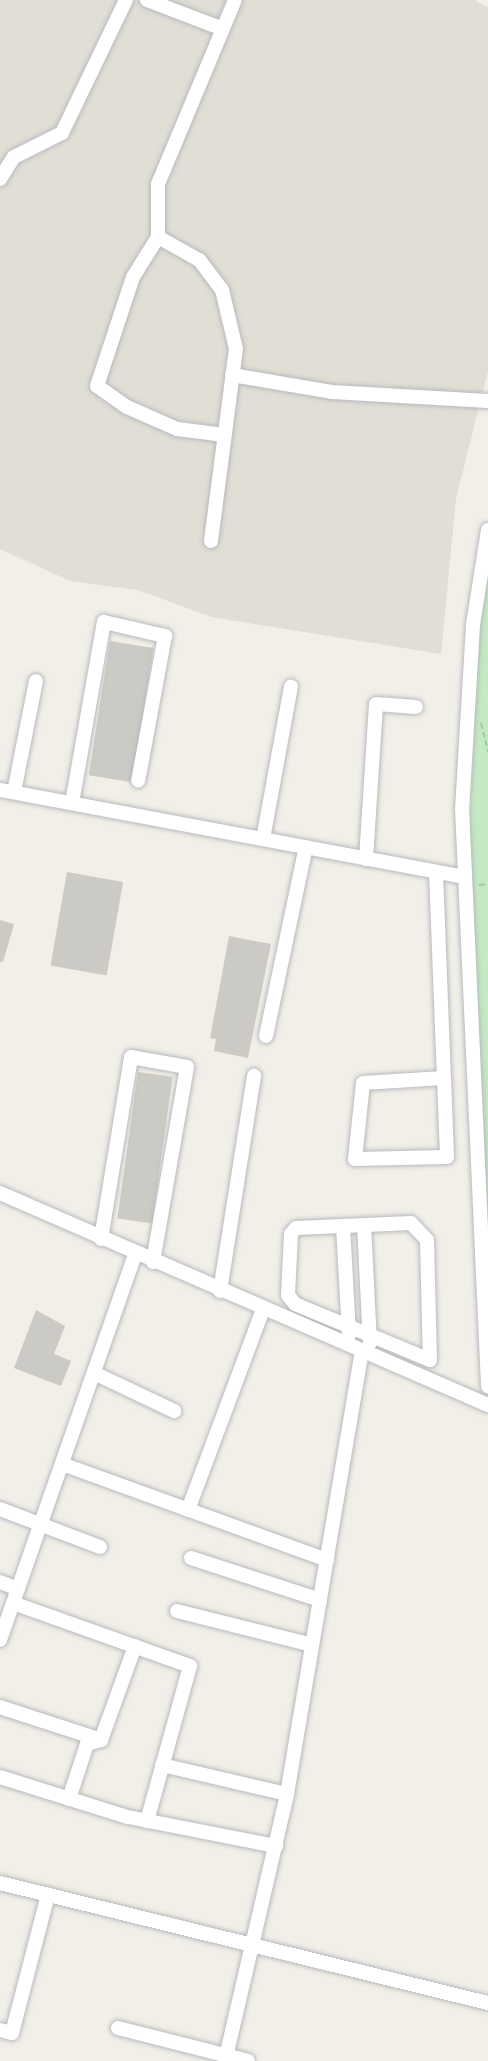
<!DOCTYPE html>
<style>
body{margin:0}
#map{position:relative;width:488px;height:2061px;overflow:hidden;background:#f1efe7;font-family:"Fira Sans Condensed",sans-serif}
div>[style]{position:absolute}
.education>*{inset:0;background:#e1ded5}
.green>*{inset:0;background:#c5e9c3}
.building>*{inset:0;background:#cccac4;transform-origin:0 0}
.path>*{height:2px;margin-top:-1px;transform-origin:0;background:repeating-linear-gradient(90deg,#9ccba8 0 6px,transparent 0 9px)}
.roads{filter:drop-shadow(0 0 2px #b7babe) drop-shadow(0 0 2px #b7babe)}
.minor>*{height:14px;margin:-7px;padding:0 7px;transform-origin:7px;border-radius:7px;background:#fff}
span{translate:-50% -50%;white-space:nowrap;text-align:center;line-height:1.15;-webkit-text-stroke:5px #fff;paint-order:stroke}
</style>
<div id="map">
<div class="education">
<div style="clip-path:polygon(0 0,475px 0,488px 8px,488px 371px,456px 499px,441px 654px,211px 617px,138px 590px,70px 581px,0 549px)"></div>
</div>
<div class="green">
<div style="clip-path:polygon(488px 559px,488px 1283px,468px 873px,479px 619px)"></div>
</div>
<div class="building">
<div style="left:110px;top:641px;width:44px;height:136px;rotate:9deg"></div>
<div style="left:67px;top:872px;width:57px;height:95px;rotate:10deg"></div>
<div style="clip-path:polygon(0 920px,14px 924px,3px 962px,0 962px)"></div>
<div style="clip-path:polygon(229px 936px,271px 944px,248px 1058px,214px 1051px,216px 1039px,210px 1038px)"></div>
<div style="left:138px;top:1072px;width:35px;height:148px;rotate:8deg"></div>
<div style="clip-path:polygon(36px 1310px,65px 1326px,54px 1354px,71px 1361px,61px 1386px,14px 1368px)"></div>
</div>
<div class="path">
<div style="left:481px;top:723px;width:30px;rotate:76deg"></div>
<div style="left:479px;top:885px;width:9px;rotate:-6deg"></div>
</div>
<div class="roads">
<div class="minor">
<div style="left:147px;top:0;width:81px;rotate:20.9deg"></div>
<div style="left:0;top:179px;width:26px;rotate:-58deg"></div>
<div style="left:14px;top:157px;width:54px;rotate:-26.6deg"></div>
<div style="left:62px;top:133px;width:148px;rotate:-64.3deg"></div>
<div style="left:158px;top:237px;width:47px;rotate:122deg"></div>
<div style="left:133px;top:277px;width:115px;rotate:108.3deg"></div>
<div style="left:97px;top:386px;width:37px;rotate:35deg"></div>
<div style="left:127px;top:407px;width:55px;rotate:23.7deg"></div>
<div style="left:177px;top:429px;width:48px;rotate:7.1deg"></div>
<div style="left:232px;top:375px;width:101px;rotate:9.6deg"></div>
<div style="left:332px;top:392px;width:156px;rotate:3.3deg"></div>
<div style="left:488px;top:530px;width:96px;rotate:99deg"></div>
<div style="left:473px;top:625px;width:183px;rotate:93.4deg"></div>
<div style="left:462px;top:808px;width:579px;rotate:87.42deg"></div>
<div style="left:211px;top:541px;width:194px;rotate:-82.6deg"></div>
<div style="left:236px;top:349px;width:61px;rotate:-103.3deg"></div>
<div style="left:222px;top:290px;width:38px;rotate:-127deg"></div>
<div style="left:199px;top:260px;width:47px;rotate:-150.7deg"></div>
<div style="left:158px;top:237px;width:53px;rotate:-90deg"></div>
<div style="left:158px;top:184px;width:199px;rotate:-67.3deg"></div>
<div style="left:0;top:790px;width:472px;rotate:10.6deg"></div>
<div style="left:14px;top:792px;width:113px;rotate:-78.8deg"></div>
<div style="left:72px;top:803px;width:184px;rotate:-80deg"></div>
<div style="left:104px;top:622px;width:63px;rotate:12.9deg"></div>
<div style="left:165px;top:636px;width:147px;rotate:100.5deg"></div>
<div style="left:263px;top:839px;width:155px;rotate:-79.6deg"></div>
<div style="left:366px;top:859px;width:155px;rotate:-86.3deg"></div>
<div style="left:376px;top:704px;width:40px;rotate:4.3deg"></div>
<div style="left:436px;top:872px;width:206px;rotate:87.8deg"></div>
<div style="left:444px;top:1078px;width:79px;rotate:87.8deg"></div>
<div style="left:447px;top:1157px;width:92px;rotate:178.8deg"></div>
<div style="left:355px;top:1159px;width:76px;rotate:-84deg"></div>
<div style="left:363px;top:1083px;width:81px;rotate:-3.5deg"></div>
<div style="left:266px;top:1036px;width:193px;rotate:-78.1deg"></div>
<div style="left:0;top:1193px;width:532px;rotate:23.48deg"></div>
<div style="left:411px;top:1223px;width:23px;rotate:47deg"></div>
<div style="left:427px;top:1240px;width:120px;rotate:88.6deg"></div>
<div style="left:430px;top:1360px;width:146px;rotate:-157.5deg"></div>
<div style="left:295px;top:1304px;width:11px;rotate:-128deg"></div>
<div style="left:288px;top:1295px;width:61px;rotate:-87.2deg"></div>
<div style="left:291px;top:1234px;width:8px;rotate:-50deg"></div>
<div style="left:296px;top:1228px;width:115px;rotate:-2.5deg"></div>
<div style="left:364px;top:1225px;width:118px;rotate:87.1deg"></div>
<div style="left:343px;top:1226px;width:109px;rotate:86.8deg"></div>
<div style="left:101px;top:1239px;width:184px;rotate:-80.6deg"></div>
<div style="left:131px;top:1057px;width:57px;rotate:10.1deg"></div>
<div style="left:187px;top:1067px;width:198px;rotate:99.9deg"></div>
<div style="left:220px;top:1291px;width:218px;rotate:-81deg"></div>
<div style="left:94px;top:1373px;width:89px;rotate:25.4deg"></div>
<div style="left:62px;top:1464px;width:282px;rotate:19.9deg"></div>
<div style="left:0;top:1509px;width:107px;rotate:20.8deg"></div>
<div style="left:188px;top:1510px;width:215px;rotate:-69.5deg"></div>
<div style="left:191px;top:1558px;width:136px;rotate:18deg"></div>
<div style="left:0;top:1582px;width:19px;rotate:21deg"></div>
<div style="left:13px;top:1603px;width:188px;rotate:19.6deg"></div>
<div style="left:190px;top:1666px;width:161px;rotate:105.5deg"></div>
<div style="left:177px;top:1611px;width:139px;rotate:14.1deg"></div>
<div style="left:0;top:1640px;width:409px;rotate:-70.7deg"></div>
<div style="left:0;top:1707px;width:106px;rotate:18.1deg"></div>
<div style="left:162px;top:1765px;width:128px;rotate:13.1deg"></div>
<div style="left:0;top:1777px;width:134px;rotate:17.4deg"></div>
<div style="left:128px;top:1817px;width:151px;rotate:11.1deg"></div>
<div style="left:69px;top:1799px;width:58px;rotate:-71.9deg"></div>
<div style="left:87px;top:1744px;width:15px;rotate:-16deg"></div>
<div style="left:101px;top:1740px;width:100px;rotate:-70.1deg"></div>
<div style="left:0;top:1883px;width:503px;rotate:13.82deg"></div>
<div style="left:118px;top:2028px;width:134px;rotate:14.2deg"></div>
<div style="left:0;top:2030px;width:12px;rotate:14deg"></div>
<div style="left:12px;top:2033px;width:143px;rotate:-75.4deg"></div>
<div style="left:225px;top:2061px;width:274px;rotate:-76.9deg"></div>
<div style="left:287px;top:1794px;width:449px;rotate:-80.4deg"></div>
</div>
</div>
</div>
